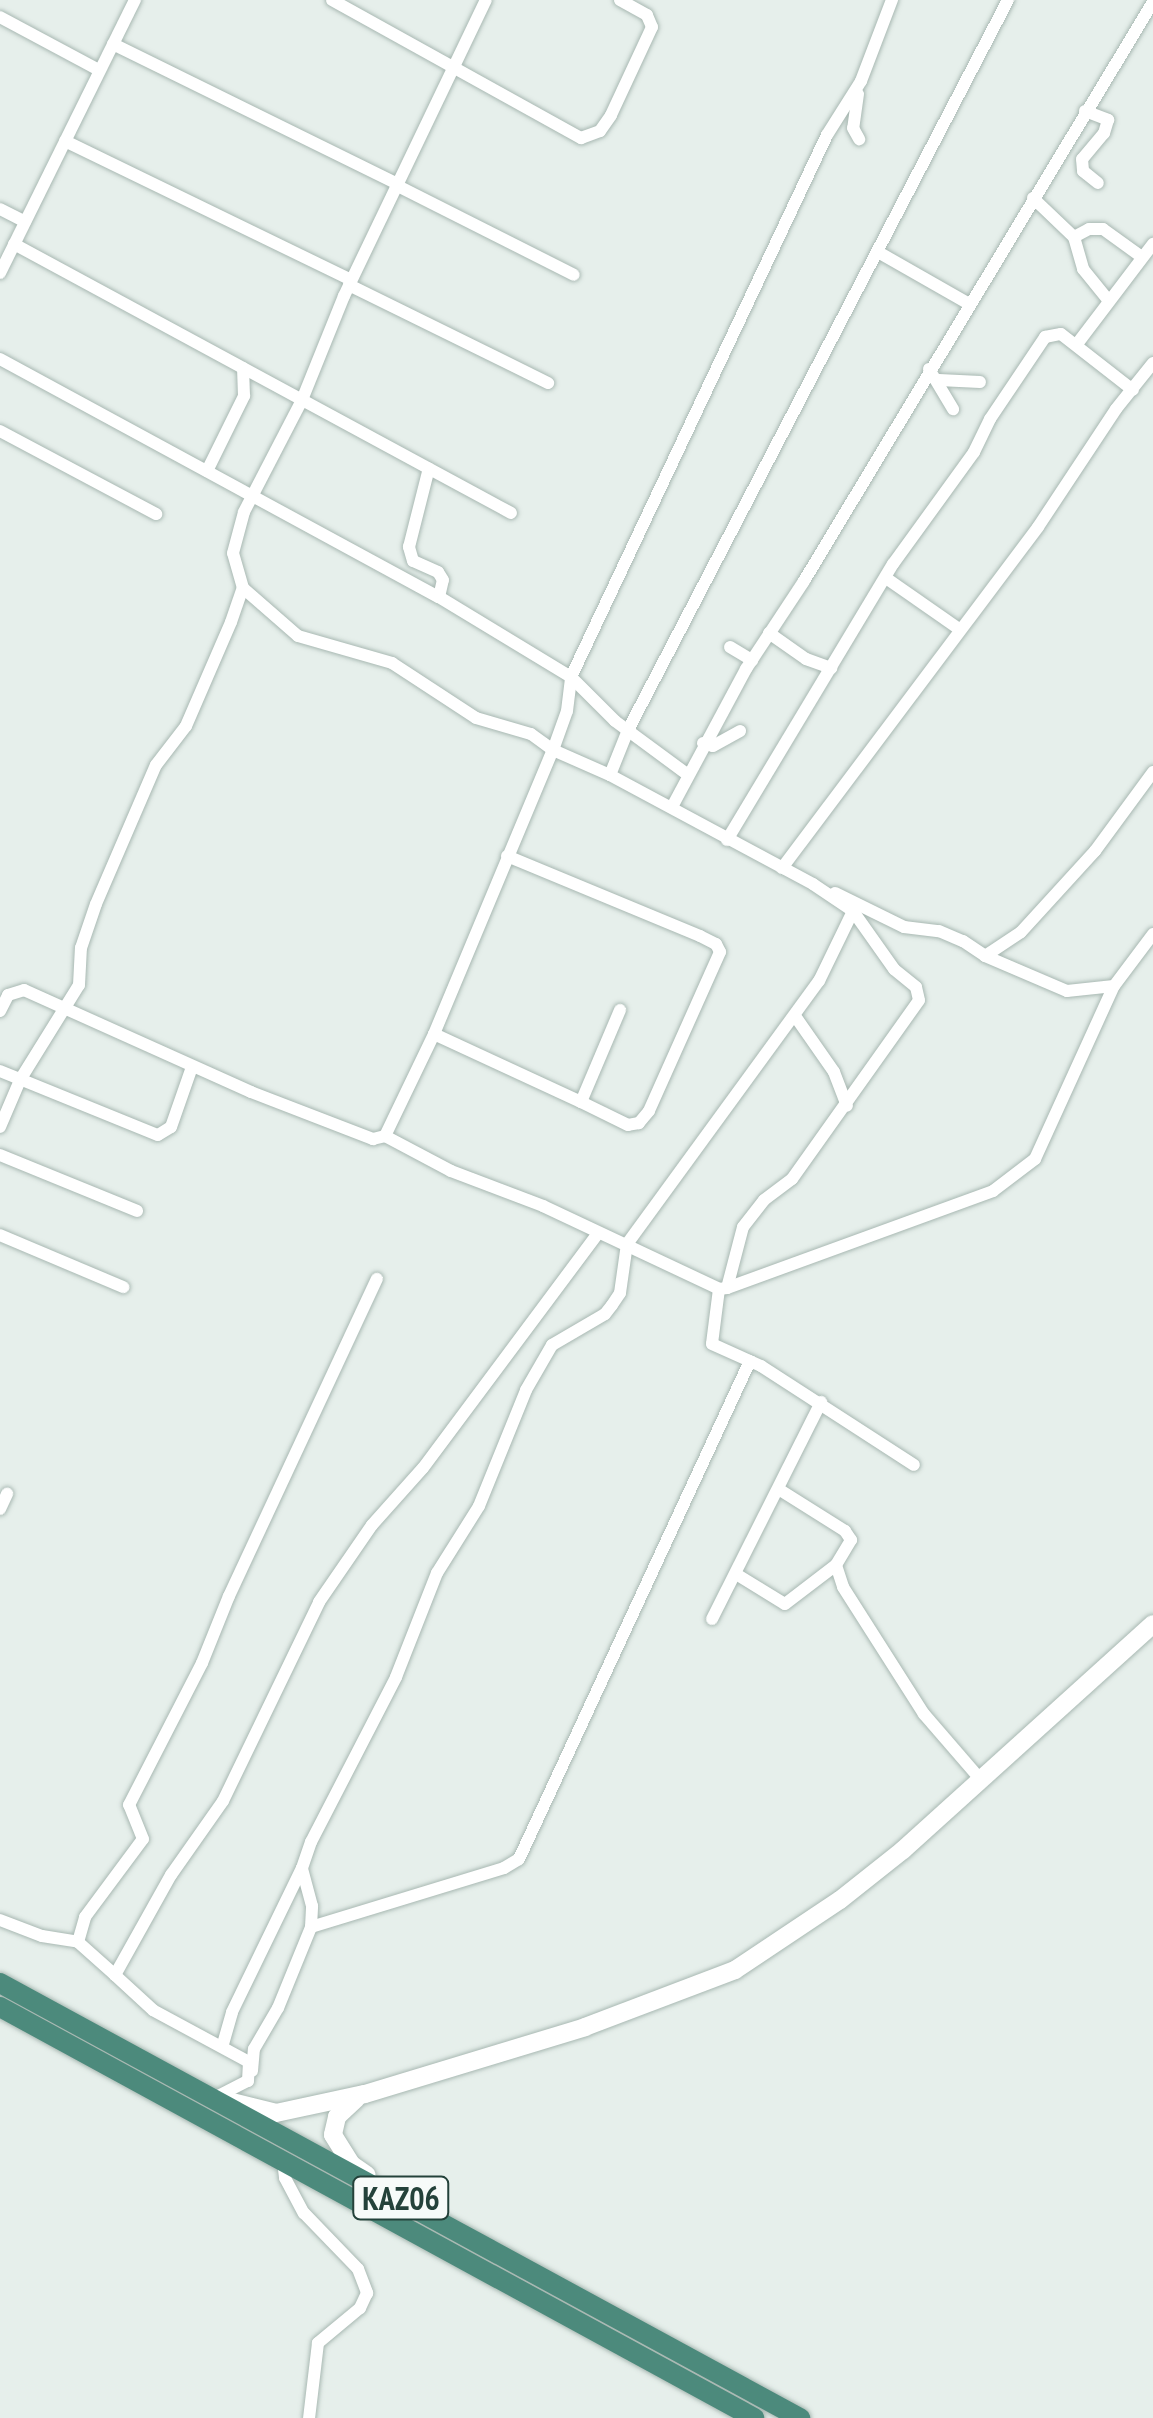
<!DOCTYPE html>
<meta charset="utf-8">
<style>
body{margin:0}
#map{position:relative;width:1153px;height:2418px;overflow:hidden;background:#e6efeb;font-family:"PT Sans Narrow",sans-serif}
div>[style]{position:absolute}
.roads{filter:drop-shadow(0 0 2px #a8b8b2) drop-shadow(0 0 2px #a8b8b2)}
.minor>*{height:12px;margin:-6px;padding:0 6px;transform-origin:6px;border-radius:6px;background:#fff}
.secondary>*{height:18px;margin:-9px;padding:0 9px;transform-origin:9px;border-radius:9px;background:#fff}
.trunk>*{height:20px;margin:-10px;padding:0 10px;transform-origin:10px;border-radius:10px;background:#4c8a7c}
span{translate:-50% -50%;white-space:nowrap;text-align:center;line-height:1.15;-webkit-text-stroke:8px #f7fbf9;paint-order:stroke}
.shield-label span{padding:2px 8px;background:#f7fbf9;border:2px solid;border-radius:8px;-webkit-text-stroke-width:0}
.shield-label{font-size:32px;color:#24423a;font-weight:700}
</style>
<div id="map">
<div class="roads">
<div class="minor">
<div style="left:332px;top:0;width:285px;rotate:29deg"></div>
<div style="left:581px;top:138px;width:20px;rotate:-20deg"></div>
<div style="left:600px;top:131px;width:19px;rotate:-55deg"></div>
<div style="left:611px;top:115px;width:97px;rotate:-65deg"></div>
<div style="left:652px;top:27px;width:13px;rotate:-113deg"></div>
<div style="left:647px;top:15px;width:31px;rotate:-151deg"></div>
<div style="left:0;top:17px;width:112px;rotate:28.2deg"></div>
<div style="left:113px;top:44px;width:317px;rotate:26.2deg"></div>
<div style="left:858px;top:94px;width:34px;rotate:98deg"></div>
<div style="left:853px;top:128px;width:13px;rotate:61deg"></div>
<div style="left:1085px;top:111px;width:25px;rotate:21deg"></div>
<div style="left:1108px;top:120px;width:14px;rotate:107deg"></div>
<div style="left:1104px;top:133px;width:34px;rotate:130deg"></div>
<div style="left:1082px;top:159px;width:12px;rotate:85deg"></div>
<div style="left:1083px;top:171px;width:19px;rotate:39deg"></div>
<div style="left:65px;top:141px;width:318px;rotate:25.9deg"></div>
<div style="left:396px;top:185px;width:199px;rotate:26.8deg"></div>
<div style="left:1033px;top:198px;width:57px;rotate:43.6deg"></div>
<div style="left:1074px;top:237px;width:33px;rotate:74deg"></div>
<div style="left:1083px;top:269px;width:40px;rotate:51deg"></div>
<div style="left:0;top:209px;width:28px;rotate:27deg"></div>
<div style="left:1074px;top:237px;width:17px;rotate:-28deg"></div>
<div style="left:1089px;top:229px;width:14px"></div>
<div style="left:1103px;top:229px;width:48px;rotate:35.7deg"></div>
<div style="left:14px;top:244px;width:565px;rotate:28.42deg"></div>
<div style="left:878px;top:252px;width:105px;rotate:29.7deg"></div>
<div style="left:0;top:273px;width:305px;rotate:-63.7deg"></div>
<div style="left:349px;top:285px;width:222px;rotate:26.2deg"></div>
<div style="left:1077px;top:344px;width:126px;rotate:-52.8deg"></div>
<div style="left:0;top:359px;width:499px;rotate:28.5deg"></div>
<div style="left:439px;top:597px;width:17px;rotate:-77deg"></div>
<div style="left:443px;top:580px;width:9px;rotate:-122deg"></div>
<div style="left:438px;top:572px;width:27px;rotate:-156deg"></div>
<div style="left:413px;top:561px;width:15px;rotate:-106deg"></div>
<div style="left:409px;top:547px;width:81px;rotate:-75.8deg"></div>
<div style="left:929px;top:369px;width:47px;rotate:59deg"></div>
<div style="left:939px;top:380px;width:41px;rotate:2.8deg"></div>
<div style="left:0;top:431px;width:177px;rotate:28deg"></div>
<div style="left:207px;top:471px;width:84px;rotate:-63.7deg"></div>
<div style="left:244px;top:396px;width:28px;rotate:-92deg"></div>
<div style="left:886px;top:578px;width:89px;rotate:34.9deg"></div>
<div style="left:243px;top:588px;width:73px;rotate:41.1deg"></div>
<div style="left:298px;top:636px;width:98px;rotate:16deg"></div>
<div style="left:392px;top:663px;width:100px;rotate:33.2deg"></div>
<div style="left:476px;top:718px;width:57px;rotate:16.2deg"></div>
<div style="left:531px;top:734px;width:27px;rotate:36deg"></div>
<div style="left:553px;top:750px;width:62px;rotate:23.7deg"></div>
<div style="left:439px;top:597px;width:154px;rotate:31.2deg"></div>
<div style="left:571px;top:677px;width:62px;rotate:45deg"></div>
<div style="left:615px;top:721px;width:89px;rotate:36.4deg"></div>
<div style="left:769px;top:633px;width:45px;rotate:35.1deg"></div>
<div style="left:806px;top:659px;width:27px;rotate:20deg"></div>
<div style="left:730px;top:647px;width:26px;rotate:31deg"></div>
<div style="left:703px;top:743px;width:10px;rotate:17deg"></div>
<div style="left:713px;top:746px;width:31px;rotate:-29deg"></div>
<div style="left:672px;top:807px;width:157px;rotate:-61.8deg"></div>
<div style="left:746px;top:669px;width:105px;rotate:-56.6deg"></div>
<div style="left:804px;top:581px;width:676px;rotate:-58.92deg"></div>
<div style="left:727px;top:840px;width:322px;rotate:-59deg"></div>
<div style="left:893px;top:564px;width:138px;rotate:-54.1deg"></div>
<div style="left:974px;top:452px;width:37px;rotate:-64deg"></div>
<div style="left:990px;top:419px;width:99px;rotate:-56.1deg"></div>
<div style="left:1045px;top:337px;width:16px;rotate:-11deg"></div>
<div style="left:1061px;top:334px;width:91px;rotate:37.9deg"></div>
<div style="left:507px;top:856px;width:209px;rotate:22.5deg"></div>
<div style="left:700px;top:936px;width:18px;rotate:27deg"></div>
<div style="left:716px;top:944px;width:9px;rotate:63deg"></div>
<div style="left:720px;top:952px;width:174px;rotate:114.1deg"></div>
<div style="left:649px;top:1111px;width:16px;rotate:130deg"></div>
<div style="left:639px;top:1123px;width:11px;rotate:170deg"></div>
<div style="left:628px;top:1125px;width:52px;rotate:-153.9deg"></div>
<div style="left:782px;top:868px;width:426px;rotate:-53.1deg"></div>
<div style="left:1038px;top:527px;width:141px;rotate:-56.5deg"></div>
<div style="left:1116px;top:409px;width:59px;rotate:-51.2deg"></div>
<div style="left:835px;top:893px;width:77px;rotate:26.2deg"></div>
<div style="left:904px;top:927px;width:35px;rotate:7deg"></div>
<div style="left:939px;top:931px;width:26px;rotate:23deg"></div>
<div style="left:963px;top:941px;width:27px;rotate:34deg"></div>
<div style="left:985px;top:956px;width:89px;rotate:23.1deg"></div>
<div style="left:1067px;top:991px;width:47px;rotate:-6.1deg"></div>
<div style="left:1114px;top:986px;width:65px;rotate:-53.1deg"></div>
<div style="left:985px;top:956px;width:43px;rotate:-33.7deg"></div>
<div style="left:1021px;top:932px;width:110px;rotate:-47.6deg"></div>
<div style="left:1095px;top:851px;width:98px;rotate:-53.7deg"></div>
<div style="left:0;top:1011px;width:18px;rotate:-63deg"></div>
<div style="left:8px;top:995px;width:17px;rotate:-17deg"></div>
<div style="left:24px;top:990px;width:249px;rotate:24.2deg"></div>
<div style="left:251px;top:1092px;width:131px;rotate:21.1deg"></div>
<div style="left:373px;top:1139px;width:12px;rotate:-14deg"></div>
<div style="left:385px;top:1136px;width:113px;rotate:-64.3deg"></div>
<div style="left:434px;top:1034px;width:308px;rotate:-67.3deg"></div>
<div style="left:553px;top:750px;width:41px;rotate:-70.3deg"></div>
<div style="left:567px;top:711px;width:34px;rotate:-83deg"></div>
<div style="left:571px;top:677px;width:599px;rotate:-64.72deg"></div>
<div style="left:827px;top:135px;width:64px;rotate:-57.8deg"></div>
<div style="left:861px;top:81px;width:87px;rotate:-69.1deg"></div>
<div style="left:795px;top:1016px;width:68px;rotate:55.1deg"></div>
<div style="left:834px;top:1072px;width:36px;rotate:69deg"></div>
<div style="left:434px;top:1034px;width:162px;rotate:24.8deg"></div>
<div style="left:581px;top:1102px;width:100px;rotate:-67deg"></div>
<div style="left:0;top:1071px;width:170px;rotate:22.1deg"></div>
<div style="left:158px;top:1135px;width:15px;rotate:-32deg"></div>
<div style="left:171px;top:1127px;width:64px;rotate:-70.7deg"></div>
<div style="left:0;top:1127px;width:51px;rotate:-66.9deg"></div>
<div style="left:20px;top:1080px;width:112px;rotate:-58.2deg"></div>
<div style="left:79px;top:985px;width:37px;rotate:-87deg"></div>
<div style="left:81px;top:948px;width:46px;rotate:-71.2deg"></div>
<div style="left:96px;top:904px;width:151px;rotate:-66.7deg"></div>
<div style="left:156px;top:765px;width:49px;rotate:-52.4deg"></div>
<div style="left:186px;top:726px;width:113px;rotate:-66.6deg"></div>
<div style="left:231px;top:622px;width:36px;rotate:-71deg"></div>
<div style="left:243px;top:588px;width:36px;rotate:-106deg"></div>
<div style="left:233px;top:553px;width:42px;rotate:-75deg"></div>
<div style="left:244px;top:512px;width:126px;rotate:-62.6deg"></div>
<div style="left:302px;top:400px;width:112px;rotate:-68deg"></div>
<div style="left:344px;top:296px;width:328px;rotate:-64.4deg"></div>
<div style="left:385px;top:1136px;width:75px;rotate:27.9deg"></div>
<div style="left:451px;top:1171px;width:98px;rotate:20.8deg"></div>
<div style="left:543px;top:1206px;width:195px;rotate:25.2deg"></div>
<div style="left:719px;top:1289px;width:8px;rotate:-7deg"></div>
<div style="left:727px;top:1288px;width:283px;rotate:-20deg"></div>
<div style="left:993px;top:1191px;width:53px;rotate:-37.3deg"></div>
<div style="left:1035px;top:1159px;width:190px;rotate:-65.5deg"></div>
<div style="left:0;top:1155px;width:148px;rotate:22.2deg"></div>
<div style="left:0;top:1235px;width:134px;rotate:22.9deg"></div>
<div style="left:727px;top:1288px;width:63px;rotate:-75.3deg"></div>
<div style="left:743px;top:1227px;width:34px;rotate:-52deg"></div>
<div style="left:764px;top:1200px;width:35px;rotate:-37deg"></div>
<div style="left:792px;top:1179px;width:219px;rotate:-54.6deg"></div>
<div style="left:919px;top:1000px;width:13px;rotate:-103deg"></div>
<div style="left:916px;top:987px;width:28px;rotate:-141deg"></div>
<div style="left:894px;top:969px;width:71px;rotate:-125.3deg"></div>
<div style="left:719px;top:1289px;width:55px;rotate:97.3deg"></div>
<div style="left:712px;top:1344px;width:54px;rotate:24.2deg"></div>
<div style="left:761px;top:1366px;width:182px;rotate:32.9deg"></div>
<div style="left:780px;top:1490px;width:77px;rotate:32.2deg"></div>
<div style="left:845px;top:1531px;width:11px;rotate:56deg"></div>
<div style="left:851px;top:1540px;width:29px;rotate:121deg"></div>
<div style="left:836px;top:1565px;width:23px;rotate:72deg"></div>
<div style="left:843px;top:1587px;width:151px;rotate:57.5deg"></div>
<div style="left:924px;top:1714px;width:87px;rotate:49.2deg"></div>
<div style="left:0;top:1509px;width:17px;rotate:-65deg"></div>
<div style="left:736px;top:1574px;width:57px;rotate:31.5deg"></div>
<div style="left:785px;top:1604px;width:64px;rotate:-37.4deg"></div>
<div style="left:712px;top:1619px;width:243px;rotate:-63.3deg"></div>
<div style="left:0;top:1920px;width:45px;rotate:20.9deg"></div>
<div style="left:42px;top:1936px;width:36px;rotate:9deg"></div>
<div style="left:78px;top:1942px;width:50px;rotate:41.7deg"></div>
<div style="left:311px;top:1927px;width:202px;rotate:-17deg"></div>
<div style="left:504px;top:1868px;width:17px;rotate:-31deg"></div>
<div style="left:519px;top:1859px;width:549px;rotate:-65.12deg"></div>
<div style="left:78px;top:1942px;width:26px;rotate:-74deg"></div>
<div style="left:85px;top:1917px;width:97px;rotate:-53.4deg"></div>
<div style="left:143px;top:1839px;width:37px;rotate:-112deg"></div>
<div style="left:129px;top:1805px;width:160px;rotate:-62.8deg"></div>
<div style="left:202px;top:1663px;width:72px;rotate:-68.1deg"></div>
<div style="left:229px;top:1596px;width:350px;rotate:-65deg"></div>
<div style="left:223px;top:2044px;width:33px;rotate:-74deg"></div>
<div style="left:232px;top:2012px;width:160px;rotate:-64.1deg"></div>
<div style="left:252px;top:2071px;width:22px;rotate:-85deg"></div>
<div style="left:254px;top:2049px;width:48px;rotate:-59.7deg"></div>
<div style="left:278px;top:2008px;width:87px;rotate:-67.8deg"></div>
<div style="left:311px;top:1927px;width:21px;rotate:-87deg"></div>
<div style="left:312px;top:1906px;width:39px;rotate:-105deg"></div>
<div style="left:302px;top:1868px;width:28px;rotate:-71deg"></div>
<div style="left:311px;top:1842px;width:186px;rotate:-62.7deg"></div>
<div style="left:396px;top:1677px;width:112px;rotate:-68.5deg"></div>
<div style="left:437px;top:1573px;width:79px;rotate:-57.9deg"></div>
<div style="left:479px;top:1506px;width:125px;rotate:-67.9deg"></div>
<div style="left:526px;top:1390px;width:52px;rotate:-60deg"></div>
<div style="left:552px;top:1345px;width:61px;rotate:-30.3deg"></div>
<div style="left:605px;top:1314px;width:11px;rotate:-52deg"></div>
<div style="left:612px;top:1305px;width:14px;rotate:-56deg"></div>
<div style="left:620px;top:1293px;width:49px;rotate:-81.9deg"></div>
<div style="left:627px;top:1244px;width:326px;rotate:-53.9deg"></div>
<div style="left:819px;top:981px;width:78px;rotate:-64.1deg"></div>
<div style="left:853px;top:911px;width:48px;rotate:-146deg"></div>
<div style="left:813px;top:884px;width:230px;rotate:-151.8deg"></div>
<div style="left:610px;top:775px;width:48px;rotate:-68.2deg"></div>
<div style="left:628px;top:730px;width:823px;rotate:-62.5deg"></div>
<div style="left:216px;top:2097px;width:36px;rotate:-27deg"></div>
<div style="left:248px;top:2081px;width:19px;rotate:-87deg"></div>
<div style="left:249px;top:2062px;width:109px;rotate:-151.6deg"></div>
<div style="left:153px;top:2010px;width:52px;rotate:-137.4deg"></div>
<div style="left:115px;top:1975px;width:115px;rotate:-60.8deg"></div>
<div style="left:171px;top:1875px;width:90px;rotate:-54.9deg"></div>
<div style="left:223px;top:1801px;width:221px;rotate:-64.2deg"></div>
<div style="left:319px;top:1602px;width:93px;rotate:-55.5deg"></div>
<div style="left:372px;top:1525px;width:76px;rotate:-48.2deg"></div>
<div style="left:423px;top:1468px;width:293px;rotate:-53.3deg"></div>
<div style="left:283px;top:2161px;width:17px;rotate:83deg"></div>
<div style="left:285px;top:2178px;width:40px;rotate:62deg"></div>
<div style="left:304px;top:2213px;width:78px;rotate:46deg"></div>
<div style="left:358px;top:2269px;width:26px;rotate:69deg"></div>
<div style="left:367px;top:2293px;width:17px;rotate:115deg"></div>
<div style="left:360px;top:2308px;width:55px;rotate:140.2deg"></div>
<div style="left:318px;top:2343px;width:76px;rotate:96.8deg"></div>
</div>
<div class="secondary">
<div style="left:356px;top:2099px;width:26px;rotate:137deg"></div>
<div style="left:337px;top:2117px;width:18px;rotate:103deg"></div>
<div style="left:333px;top:2135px;width:34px;rotate:58deg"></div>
<div style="left:351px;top:2164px;width:19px;rotate:35deg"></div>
<div style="left:228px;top:2101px;width:49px;rotate:14deg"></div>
<div style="left:276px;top:2113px;width:91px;rotate:-12.1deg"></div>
<div style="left:365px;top:2094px;width:230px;rotate:-16.9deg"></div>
<div style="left:585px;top:2027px;width:160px;rotate:-20.8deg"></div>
<div style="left:735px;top:1970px;width:126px;rotate:-33.7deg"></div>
<div style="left:840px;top:1900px;width:80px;rotate:-38.4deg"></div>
<div style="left:903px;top:1850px;width:337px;rotate:-42.1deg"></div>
</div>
<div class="trunk">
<div style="left:0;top:1983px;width:911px;rotate:28.54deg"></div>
<div style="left:0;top:2007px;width:859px;rotate:28.59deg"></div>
</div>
</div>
<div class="shield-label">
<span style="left:401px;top:2198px">KАZ06</span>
</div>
</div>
